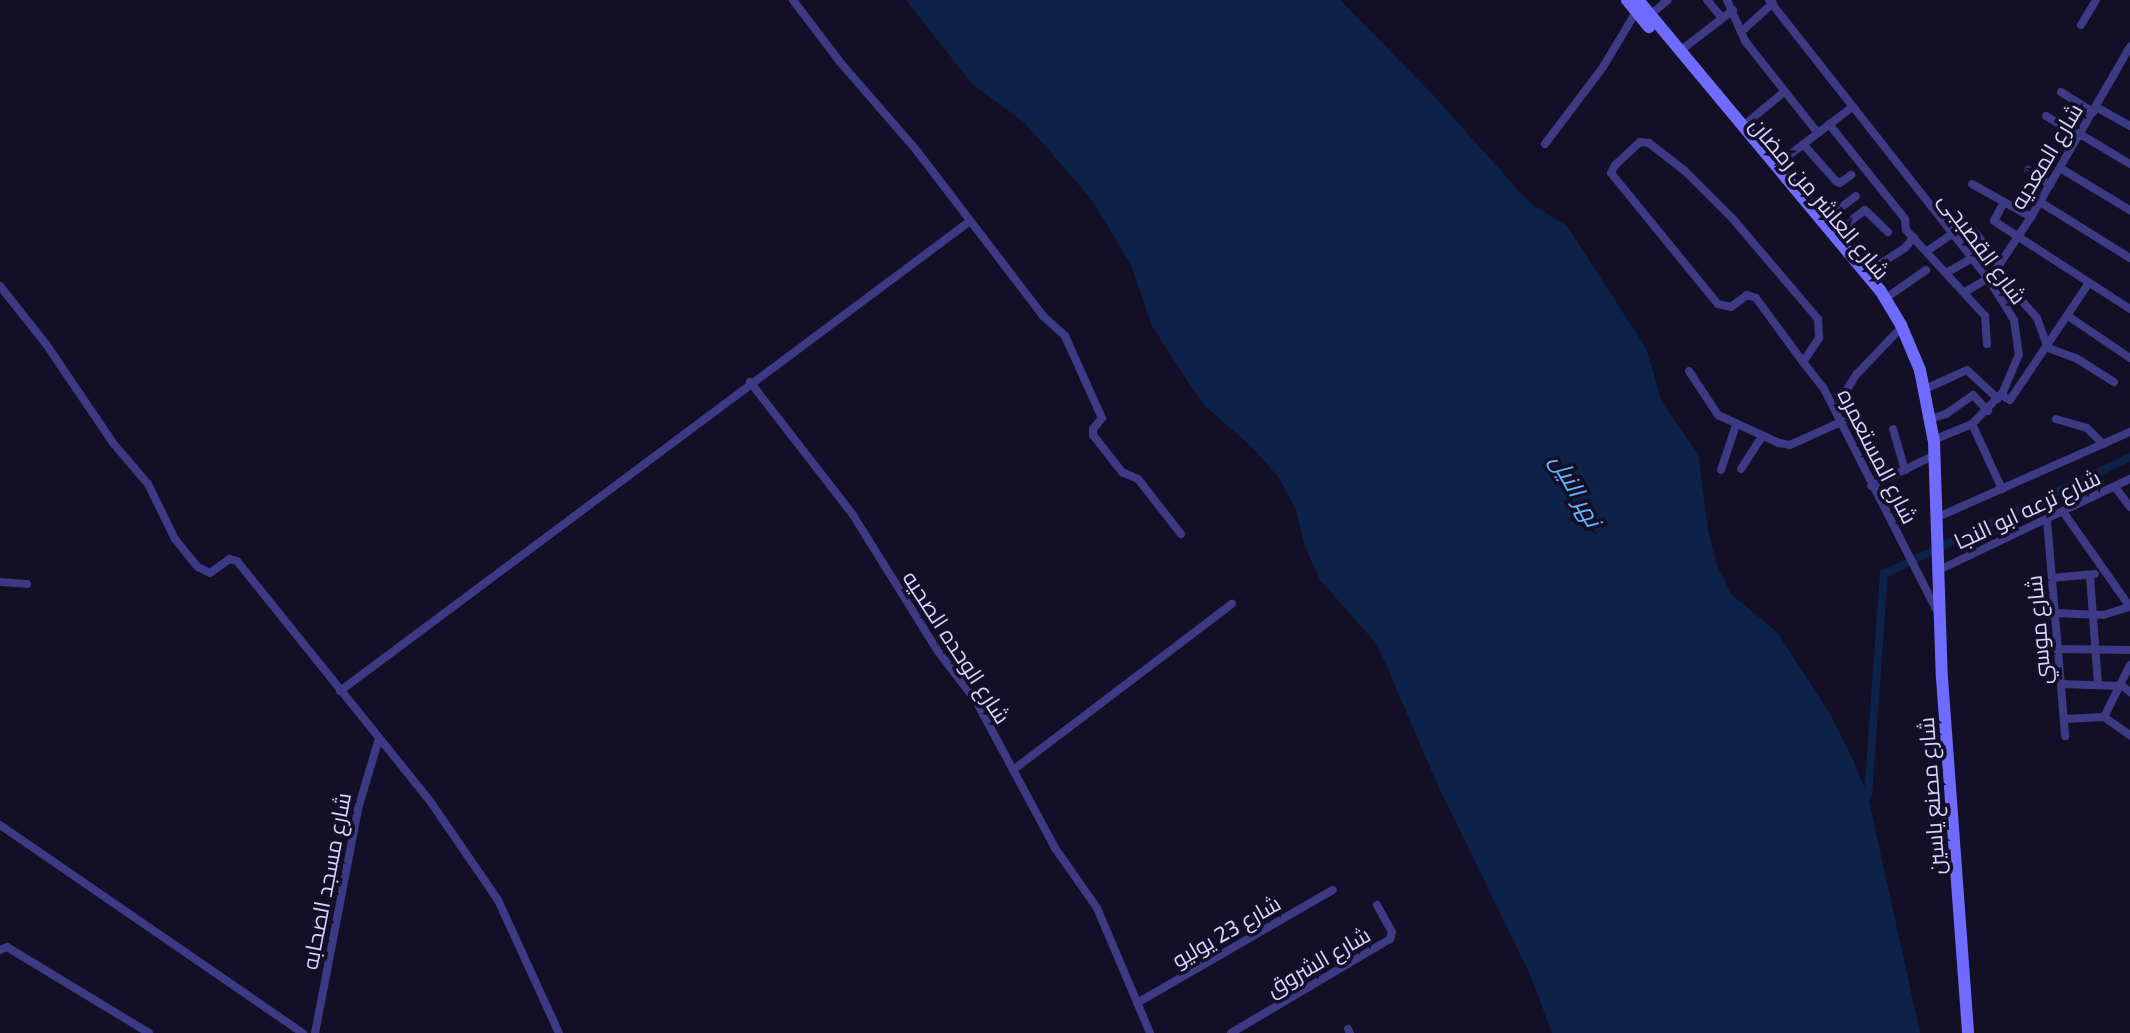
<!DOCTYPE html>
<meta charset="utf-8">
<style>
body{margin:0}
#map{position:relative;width:2130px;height:1033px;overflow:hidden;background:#130f26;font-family:"Exo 2",Cairo,sans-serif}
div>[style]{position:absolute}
.water>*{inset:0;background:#0c2248}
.canal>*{height:8px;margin:-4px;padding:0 4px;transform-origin:4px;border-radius:4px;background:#0c2248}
.minor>*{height:8px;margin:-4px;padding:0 4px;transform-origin:4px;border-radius:4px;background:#3d3a85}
.secondary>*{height:12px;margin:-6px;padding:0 6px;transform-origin:6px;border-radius:6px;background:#6f6bff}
span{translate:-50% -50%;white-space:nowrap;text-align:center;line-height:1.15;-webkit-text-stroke:7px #130f26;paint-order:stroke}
.street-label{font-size:22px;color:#d9d4ff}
.water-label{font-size:24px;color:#62b6ff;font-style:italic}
</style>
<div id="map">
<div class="water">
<div style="clip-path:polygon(906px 0,1340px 0,1434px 96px,1518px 190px,1533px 205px,1567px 226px,1646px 348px,1662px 402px,1698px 454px,1708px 529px,1716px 563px,1732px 595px,1777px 632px,1830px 714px,1853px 760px,1868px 796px,1920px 1033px,1552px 1033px,1529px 972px,1439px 788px,1385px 662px,1374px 641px,1320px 580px,1304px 544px,1296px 510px,1279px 478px,1253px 448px,1204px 405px,1188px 382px,1152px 326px,1131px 265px,1092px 200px,1025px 123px,972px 84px)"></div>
</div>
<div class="canal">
<div style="left:1868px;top:796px;width:223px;rotate:-85.9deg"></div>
<div style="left:1884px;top:574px;width:272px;rotate:-25.4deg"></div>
</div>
<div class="minor">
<div style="left:793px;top:0;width:78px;rotate:52.8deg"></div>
<div style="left:840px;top:62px;width:118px;rotate:49.1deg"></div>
<div style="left:917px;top:151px;width:208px;rotate:52.6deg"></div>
<div style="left:1043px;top:316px;width:30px;rotate:42deg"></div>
<div style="left:1065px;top:336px;width:90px;rotate:65.7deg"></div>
<div style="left:1102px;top:418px;width:14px;rotate:129deg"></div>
<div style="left:1093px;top:429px;width:6px;rotate:90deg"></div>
<div style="left:1093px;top:435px;width:47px;rotate:51.9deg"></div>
<div style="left:1122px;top:472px;width:17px;rotate:24deg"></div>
<div style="left:1138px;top:479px;width:70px;rotate:52deg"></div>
<div style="left:1707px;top:0;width:23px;rotate:50deg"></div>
<div style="left:1727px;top:0;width:45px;rotate:66.3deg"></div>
<div style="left:1745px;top:41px;width:117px;rotate:51.6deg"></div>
<div style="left:1769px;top:0;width:356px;rotate:51.8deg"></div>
<div style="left:1989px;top:280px;width:47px;rotate:58deg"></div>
<div style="left:2014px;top:320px;width:34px;rotate:82deg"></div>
<div style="left:2019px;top:354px;width:41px;rotate:112.8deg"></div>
<div style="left:2003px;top:392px;width:45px;rotate:134.1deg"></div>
<div style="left:1972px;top:424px;width:42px;rotate:157.7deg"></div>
<div style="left:1650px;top:15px;width:23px;rotate:-40deg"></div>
<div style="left:2081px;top:25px;width:29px;rotate:-59deg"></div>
<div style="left:1741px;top:32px;width:43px;rotate:-42.2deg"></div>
<div style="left:1680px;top:51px;width:67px;rotate:-37.7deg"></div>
<div style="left:2061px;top:92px;width:38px;rotate:32deg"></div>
<div style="left:2096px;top:107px;width:39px;rotate:29deg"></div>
<div style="left:2046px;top:116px;width:39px;rotate:31deg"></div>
<div style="left:1829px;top:124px;width:122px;rotate:51.3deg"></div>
<div style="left:1905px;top:219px;width:11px;rotate:85deg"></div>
<div style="left:1906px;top:230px;width:117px;rotate:47.4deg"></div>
<div style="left:1985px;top:316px;width:28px;rotate:86deg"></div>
<div style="left:1743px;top:126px;width:53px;rotate:-39.7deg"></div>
<div style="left:2080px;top:134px;width:58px;rotate:31deg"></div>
<div style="left:1545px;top:144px;width:96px;rotate:-53deg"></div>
<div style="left:1603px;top:67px;width:64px;rotate:-59deg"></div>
<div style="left:1803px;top:144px;width:50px;rotate:48.3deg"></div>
<div style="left:1836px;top:181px;width:4px;rotate:27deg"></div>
<div style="left:1840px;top:183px;width:14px;rotate:-36deg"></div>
<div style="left:1776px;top:165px;width:96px;rotate:-37.3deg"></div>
<div style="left:2060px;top:168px;width:82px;rotate:31deg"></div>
<div style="left:2028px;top:170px;width:27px;rotate:34deg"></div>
<div style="left:1972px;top:184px;width:68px;rotate:29.2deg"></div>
<div style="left:2004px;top:202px;width:21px;rotate:118deg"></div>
<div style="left:1994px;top:221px;width:162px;rotate:32.9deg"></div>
<div style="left:2040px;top:202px;width:106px;rotate:31.9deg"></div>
<div style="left:1823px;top:221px;width:41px;rotate:-37.1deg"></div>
<div style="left:1973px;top:230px;width:43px;rotate:51.5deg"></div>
<div style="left:1834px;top:234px;width:39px;rotate:-38deg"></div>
<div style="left:1865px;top:210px;width:32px;rotate:44deg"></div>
<div style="left:1927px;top:251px;width:30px;rotate:-34deg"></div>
<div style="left:1995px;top:271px;width:63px;rotate:48.2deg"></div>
<div style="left:2037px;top:318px;width:32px;rotate:70deg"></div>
<div style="left:2048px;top:348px;width:30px;rotate:20deg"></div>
<div style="left:2076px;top:358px;width:45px;rotate:32.3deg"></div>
<div style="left:1948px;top:272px;width:28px;rotate:-30deg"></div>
<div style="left:1866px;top:273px;width:46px;rotate:-32.7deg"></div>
<div style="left:1905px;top:248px;width:14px;rotate:-51deg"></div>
<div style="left:1989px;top:280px;width:76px;rotate:-56.3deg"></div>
<div style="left:2031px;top:217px;width:197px;rotate:-59.8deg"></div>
<div style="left:0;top:286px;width:74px;rotate:51.6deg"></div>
<div style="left:46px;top:344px;width:120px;rotate:55.9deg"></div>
<div style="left:113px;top:443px;width:54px;rotate:49.5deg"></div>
<div style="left:148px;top:484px;width:61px;rotate:63.9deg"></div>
<div style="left:175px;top:539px;width:36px;rotate:51deg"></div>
<div style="left:198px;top:567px;width:13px;rotate:27deg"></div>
<div style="left:210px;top:573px;width:24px;rotate:-36deg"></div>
<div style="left:229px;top:559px;width:8px;rotate:14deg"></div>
<div style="left:237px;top:561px;width:308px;rotate:51.2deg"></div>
<div style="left:430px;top:801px;width:120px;rotate:55.5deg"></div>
<div style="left:498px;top:900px;width:146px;rotate:65.4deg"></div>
<div style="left:1965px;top:292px;width:27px;rotate:-31deg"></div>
<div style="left:1886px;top:298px;width:49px;rotate:-35deg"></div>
<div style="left:2068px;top:316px;width:75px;rotate:34.1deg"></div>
<div style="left:1803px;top:362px;width:29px;rotate:-56deg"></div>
<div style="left:1819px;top:338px;width:19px;rotate:-93deg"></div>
<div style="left:1818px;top:319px;width:133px;rotate:-130.4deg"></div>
<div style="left:1732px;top:218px;width:66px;rotate:-135deg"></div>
<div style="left:1685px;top:171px;width:46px;rotate:-142.1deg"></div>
<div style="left:1649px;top:143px;width:9px;rotate:-174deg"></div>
<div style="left:1640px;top:142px;width:34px;rotate:137deg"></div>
<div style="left:1615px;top:165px;width:9px;rotate:117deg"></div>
<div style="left:1611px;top:173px;width:169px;rotate:50.8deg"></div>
<div style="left:1718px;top:304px;width:13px;rotate:13deg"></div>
<div style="left:1731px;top:307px;width:20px;rotate:-37deg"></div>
<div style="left:1747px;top:295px;width:9px;rotate:18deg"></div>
<div style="left:1756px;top:298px;width:79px;rotate:53.7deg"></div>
<div style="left:1803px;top:362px;width:34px;rotate:52deg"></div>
<div style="left:1824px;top:389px;width:249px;rotate:63deg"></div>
<div style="left:1689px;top:371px;width:53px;rotate:56.6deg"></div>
<div style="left:1718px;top:415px;width:67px;rotate:24.7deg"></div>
<div style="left:1779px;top:443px;width:11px;rotate:10deg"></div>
<div style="left:1790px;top:445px;width:58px;rotate:-24.4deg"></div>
<div style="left:750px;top:382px;width:168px;rotate:52.2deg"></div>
<div style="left:853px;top:515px;width:159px;rotate:58.1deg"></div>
<div style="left:937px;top:650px;width:64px;rotate:52.6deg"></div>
<div style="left:976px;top:701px;width:167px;rotate:61.7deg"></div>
<div style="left:1055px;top:848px;width:73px;rotate:55deg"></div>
<div style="left:1097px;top:908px;width:136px;rotate:67deg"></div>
<div style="left:1925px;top:389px;width:46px;rotate:-24.3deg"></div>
<div style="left:1967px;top:370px;width:42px;rotate:43.1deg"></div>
<div style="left:2001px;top:395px;width:10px;rotate:29deg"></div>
<div style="left:2010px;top:400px;width:141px;rotate:-56deg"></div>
<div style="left:1836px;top:407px;width:39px;rotate:-58deg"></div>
<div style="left:1857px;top:374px;width:58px;rotate:-46.4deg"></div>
<div style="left:1930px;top:419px;width:17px;rotate:-17deg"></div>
<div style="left:1946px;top:414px;width:33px;rotate:-35deg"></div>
<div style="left:1973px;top:395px;width:22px;rotate:47deg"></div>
<div style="left:2056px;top:419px;width:32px;rotate:16deg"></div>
<div style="left:2087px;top:428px;width:23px;rotate:45deg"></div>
<div style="left:1972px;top:424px;width:72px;rotate:65.2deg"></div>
<div style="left:1893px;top:429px;width:43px;rotate:73.7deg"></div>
<div style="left:1741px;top:469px;width:40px;rotate:-57.1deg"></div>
<div style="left:1721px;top:470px;width:47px;rotate:-71.6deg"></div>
<div style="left:1871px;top:486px;width:69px;rotate:-25.8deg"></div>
<div style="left:2115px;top:487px;width:25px;rotate:53deg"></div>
<div style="left:1938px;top:517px;width:210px;rotate:-23.9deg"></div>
<div style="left:2047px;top:520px;width:217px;rotate:85.2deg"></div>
<div style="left:1939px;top:570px;width:212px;rotate:-25.5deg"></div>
<div style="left:2090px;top:576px;width:109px;rotate:85.8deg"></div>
<div style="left:2052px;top:578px;width:43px;rotate:-5.3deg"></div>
<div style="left:0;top:582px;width:27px;rotate:4deg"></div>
<div style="left:2055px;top:613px;width:48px;rotate:2.4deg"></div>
<div style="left:2103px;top:615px;width:28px;rotate:-17deg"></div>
<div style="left:2130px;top:607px;width:115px;rotate:-125.1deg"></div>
<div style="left:2058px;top:649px;width:72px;rotate:0.8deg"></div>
<div style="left:2061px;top:684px;width:58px;rotate:2deg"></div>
<div style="left:2120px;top:684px;width:13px;rotate:39deg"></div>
<div style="left:340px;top:691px;width:786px;rotate:-36.72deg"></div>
<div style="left:2104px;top:717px;width:58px;rotate:-63.4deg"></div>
<div style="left:2064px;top:719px;width:40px;rotate:-2.9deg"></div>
<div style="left:2104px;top:717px;width:32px;rotate:35deg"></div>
<div style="left:1013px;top:770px;width:275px;rotate:-37.2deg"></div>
<div style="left:0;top:825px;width:368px;rotate:34.5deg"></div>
<div style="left:0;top:950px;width:8px;rotate:-23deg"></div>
<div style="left:7px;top:947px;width:166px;rotate:31.2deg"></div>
<div style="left:1137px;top:1003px;width:226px;rotate:-30deg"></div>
<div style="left:1348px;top:1029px;width:4px;rotate:63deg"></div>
<div style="left:315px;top:1033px;width:228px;rotate:-79.1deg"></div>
<div style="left:358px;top:809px;width:74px;rotate:-73.5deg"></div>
<div style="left:1231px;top:1033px;width:185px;rotate:-30.6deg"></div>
<div style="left:1390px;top:939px;width:7px;rotate:-74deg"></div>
<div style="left:1392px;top:932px;width:31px;rotate:-119deg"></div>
</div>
<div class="secondary">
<div style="left:1627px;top:0;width:35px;rotate:51deg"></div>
<div style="left:1638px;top:0;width:378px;rotate:50.2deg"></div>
<div style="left:1880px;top:290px;width:41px;rotate:59deg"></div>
<div style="left:1901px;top:325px;width:49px;rotate:67.1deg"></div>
<div style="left:1920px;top:370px;width:73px;rotate:79deg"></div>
<div style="left:1934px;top:442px;width:236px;rotate:88.1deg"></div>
<div style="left:1942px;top:678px;width:356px;rotate:85.8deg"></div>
</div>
<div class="street-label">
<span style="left:2046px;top:156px;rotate:-59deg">شارع المعديه</span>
<span style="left:1820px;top:198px;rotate:50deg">شارع العاشر من رمضان</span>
<span style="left:1983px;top:248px;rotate:54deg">شارع القصبجى</span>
<span style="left:1878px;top:456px;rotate:63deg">شارع المستعمره</span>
<span style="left:2027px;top:509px;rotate:-25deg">شارع ترعه ابو النجا</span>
<span style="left:2038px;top:630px;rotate:-95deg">شارع موسي</span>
<span style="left:957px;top:647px;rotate:57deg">شارع الوحده الصحيه</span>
<span style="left:1931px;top:796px;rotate:-94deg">شارع مصنع ياسين</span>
<span style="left:326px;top:881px;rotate:-79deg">شارع مسجد الصحابه</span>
<span style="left:1226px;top:931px;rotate:-30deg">شارع 23 يوليو</span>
<span style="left:1318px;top:961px;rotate:-30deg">شارع الشروق</span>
</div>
<div class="water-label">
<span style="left:1577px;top:490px;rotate:61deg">نهر النيل</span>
</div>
</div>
